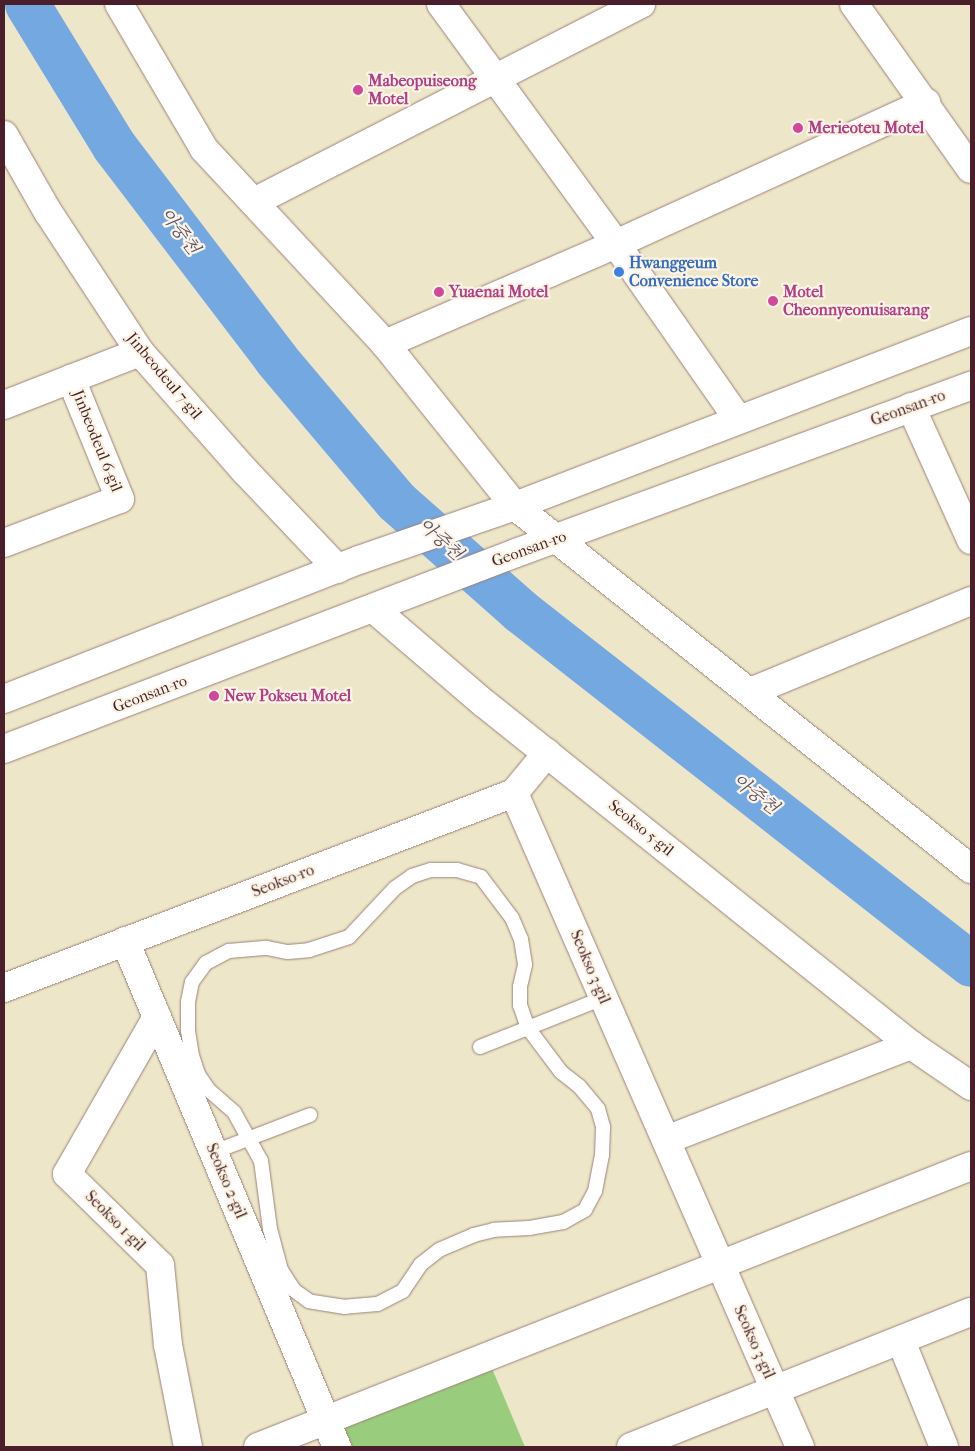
<!DOCTYPE html>
<meta charset="utf-8">
<style>
body{margin:0}
#map{position:relative;width:975px;height:1451px;overflow:hidden;background:#ede6c8;font-family:"IM FELL French Canon","Noto Serif KR",serif}
div>[style]{position:absolute}
.green>*{inset:0;background:#99cd7d}
.river>*{height:45px;margin:-22.5px;padding:0 22.5px;transform-origin:22.5px;border-radius:22.5px;background:#74a8e1}
.roads{filter:drop-shadow(0 0 1px #9c827a) drop-shadow(0 0 1px #9c827a)}
.service>*{height:14px;margin:-7px;padding:0 7px;transform-origin:7px;border-radius:7px;background:#fff}
.minor>*{height:28px;margin:-14px;padding:0 14px;transform-origin:14px;border-radius:14px;background:#fff}
.tertiary>*{height:28px;margin:-14px;padding:0 14px;transform-origin:14px;border-radius:14px;background:#fff}
.dots>*{width:14px;height:14px;translate:-50% -50%;box-sizing:border-box;border:2px solid #fcf5e5;border-radius:50%}
span{translate:-50% -50%;white-space:nowrap;text-align:center;line-height:1.15;-webkit-text-stroke:4.5px #fcf5e5;paint-order:stroke}
.hotel-label{font-size:16px;color:#b23c85;font-weight:700}
.left{translate:0 -50%;text-align:left}
.shop-label{font-size:16px;color:#366cbe;font-weight:700}
.street-label{font-size:16px;color:#4a1f2b}
.water-label{font-size:18px;color:#594f6b;font-style:italic}
.frame{position:absolute;inset:0;border:5px solid #4a1f2b;pointer-events:none}
</style>
<div id="map">
<div class="green">
<div style="clip-path:polygon(491px 1366px,525px 1447px,345px 1447px,335px 1423px)"></div>
</div>
<div class="river">
<div style="left:27px;top:4px;width:167px;rotate:58.5deg"></div>
<div style="left:114px;top:146px;width:268px;rotate:52.7deg"></div>
<div style="left:276px;top:359px;width:186px;rotate:49.8deg"></div>
<div style="left:396px;top:501px;width:164px;rotate:41.5deg"></div>
<div style="left:519px;top:610px;width:574px;rotate:38.07deg"></div>
</div>
<div class="roads">
<div class="service">
<div style="left:431px;top:870px;width:26px"></div>
<div style="left:457px;top:870px;width:25px;rotate:16deg"></div>
<div style="left:481px;top:877px;width:51px;rotate:52.9deg"></div>
<div style="left:512px;top:918px;width:23px;rotate:67deg"></div>
<div style="left:521px;top:939px;width:26px;rotate:81deg"></div>
<div style="left:525px;top:965px;width:23px;rotate:103deg"></div>
<div style="left:520px;top:987px;width:18px;rotate:90deg"></div>
<div style="left:520px;top:1005px;width:24px;rotate:71deg"></div>
<div style="left:528px;top:1028px;width:55px;rotate:53.1deg"></div>
<div style="left:561px;top:1072px;width:23px;rotate:38deg"></div>
<div style="left:579px;top:1086px;width:30px;rotate:50deg"></div>
<div style="left:598px;top:1109px;width:19px;rotate:74deg"></div>
<div style="left:603px;top:1127px;width:28px;rotate:92deg"></div>
<div style="left:602px;top:1155px;width:37px;rotate:101deg"></div>
<div style="left:595px;top:1191px;width:21px;rotate:118deg"></div>
<div style="left:585px;top:1210px;width:25px;rotate:151deg"></div>
<div style="left:563px;top:1222px;width:35px;rotate:170deg"></div>
<div style="left:529px;top:1228px;width:35px;rotate:177deg"></div>
<div style="left:494px;top:1230px;width:21px;rotate:166deg"></div>
<div style="left:474px;top:1235px;width:38px;rotate:157deg"></div>
<div style="left:439px;top:1250px;width:23px;rotate:142deg"></div>
<div style="left:421px;top:1264px;width:32px;rotate:124deg"></div>
<div style="left:403px;top:1291px;width:29px;rotate:153deg"></div>
<div style="left:377px;top:1304px;width:32px;rotate:175deg"></div>
<div style="left:345px;top:1307px;width:36px;rotate:-171deg"></div>
<div style="left:309px;top:1301px;width:19px;rotate:-144deg"></div>
<div style="left:294px;top:1290px;width:24px;rotate:-123deg"></div>
<div style="left:281px;top:1270px;width:42px;rotate:-105deg"></div>
<div style="left:270px;top:1229px;width:69px;rotate:-97.5deg"></div>
<div style="left:261px;top:1161px;width:56px;rotate:-118.9deg"></div>
<div style="left:234px;top:1112px;width:35px;rotate:-139deg"></div>
<div style="left:208px;top:1089px;width:18px;rotate:-124deg"></div>
<div style="left:198px;top:1074px;width:19px;rotate:-108deg"></div>
<div style="left:192px;top:1056px;width:26px;rotate:-99deg"></div>
<div style="left:188px;top:1030px;width:28px;rotate:-90deg"></div>
<div style="left:188px;top:1002px;width:20px;rotate:-79deg"></div>
<div style="left:192px;top:982px;width:24px;rotate:-54deg"></div>
<div style="left:206px;top:963px;width:26px;rotate:-28deg"></div>
<div style="left:229px;top:951px;width:38px;rotate:-5deg"></div>
<div style="left:267px;top:948px;width:21px;rotate:11deg"></div>
<div style="left:288px;top:952px;width:21px;rotate:-5deg"></div>
<div style="left:309px;top:950px;width:42px;rotate:-18deg"></div>
<div style="left:349px;top:937px;width:67px;rotate:-46.8deg"></div>
<div style="left:395px;top:888px;width:21px;rotate:-35deg"></div>
<div style="left:412px;top:876px;width:20px;rotate:-18deg"></div>
<div style="left:480px;top:1047px;width:132px;rotate:-21.7deg"></div>
<div style="left:214px;top:1152px;width:103px;rotate:-21.1deg"></div>
</div>
<div class="minor">
<div style="left:119px;top:4px;width:168px;rotate:59.6deg"></div>
<div style="left:204px;top:149px;width:266px;rotate:47.1deg"></div>
<div style="left:385px;top:344px;width:208px;rotate:51.3deg"></div>
<div style="left:515px;top:506px;width:583px;rotate:38.52deg"></div>
<div style="left:441px;top:4px;width:297px;rotate:53.9deg"></div>
<div style="left:616px;top:244px;width:213px;rotate:55.1deg"></div>
<div style="left:854px;top:4px;width:202px;rotate:54.7deg"></div>
<div style="left:4px;top:135px;width:89px;rotate:60.3deg"></div>
<div style="left:48px;top:212px;width:168px;rotate:56.7deg"></div>
<div style="left:140px;top:352px;width:159px;rotate:48.6deg"></div>
<div style="left:245px;top:471px;width:135px;rotate:46.5deg"></div>
<div style="left:254px;top:202px;width:435px;rotate:-27.1deg"></div>
<div style="left:385px;top:344px;width:252px;rotate:-23.4deg"></div>
<div style="left:616px;top:244px;width:341px;rotate:-24.5deg"></div>
<div style="left:4px;top:405px;width:146px;rotate:-21.3deg"></div>
<div style="left:911px;top:407px;width:146px;rotate:65.7deg"></div>
<div style="left:4px;top:543px;width:124px;rotate:-20.8deg"></div>
<div style="left:120px;top:499px;width:130px;rotate:-112.2deg"></div>
<div style="left:374px;top:609px;width:146px;rotate:40.6deg"></div>
<div style="left:485px;top:704px;width:546px;rotate:38.68deg"></div>
<div style="left:911px;top:1045px;width:73px;rotate:34.3deg"></div>
<div style="left:750px;top:692px;width:239px;rotate:-22.4deg"></div>
<div style="left:514px;top:793px;width:714px;rotate:66.38deg"></div>
<div style="left:125px;top:941px;width:549px;rotate:67.27deg"></div>
<div style="left:4px;top:988px;width:546px;rotate:-20.92deg"></div>
<div style="left:514px;top:793px;width:52px;rotate:-50.5deg"></div>
<div style="left:157px;top:1017px;width:181px;rotate:119.8deg"></div>
<div style="left:67px;top:1174px;width:130px;rotate:44.4deg"></div>
<div style="left:160px;top:1265px;width:80px;rotate:84.3deg"></div>
<div style="left:168px;top:1345px;width:104px;rotate:78.9deg"></div>
<div style="left:666px;top:1140px;width:263px;rotate:-21.2deg"></div>
<div style="left:901px;top:1341px;width:114px;rotate:67.9deg"></div>
<div style="left:258px;top:1447px;width:766px;rotate:-21.51deg"></div>
<div style="left:631px;top:1447px;width:366px;rotate:-21.7deg"></div>
</div>
<div class="tertiary">
<div style="left:4px;top:699px;width:381px;rotate:-21.4deg"></div>
<div style="left:359px;top:560px;width:165px;rotate:-19.1deg"></div>
<div style="left:515px;top:506px;width:488px;rotate:-21deg"></div>
<div style="left:4px;top:749px;width:548px;rotate:-20.95deg"></div>
<div style="left:516px;top:553px;width:485px;rotate:-20.2deg"></div>
</div>
</div>
<div class="dots">
<div style="left:358px;top:90px;background:#d1479c"></div>
<div style="left:798px;top:128px;background:#d1479c"></div>
<div style="left:619px;top:272px;background:#3f7fe0"></div>
<div style="left:439px;top:292px;background:#d1479c"></div>
<div style="left:773px;top:301px;background:#d1479c"></div>
<div style="left:214px;top:696px;background:#d1479c"></div>
</div>
<div class="hotel-label">
<span class="left" style="left:368px;top:90px">Mabeopuiseong<br>Motel</span>
<span class="left" style="left:808px;top:128px">Merieoteu Motel</span>
<span class="left" style="left:449px;top:292px">Yuaenai Motel</span>
<span class="left" style="left:783px;top:301px">Motel<br>Cheonnyeonuisarang</span>
<span class="left" style="left:224px;top:696px">New Pokseu Motel</span>
</div>
<div class="shop-label">
<span class="left" style="left:629px;top:272px">Hwanggeum<br>Convenience Store</span>
</div>
<div class="street-label">
<span style="left:164px;top:376px;rotate:50deg">Jinbeodeul 7-gil</span>
<span style="left:908px;top:408px;rotate:-20deg">Geonsan-ro</span>
<span style="left:97px;top:441px;rotate:68deg">Jinbeodeul 6-gil</span>
<span style="left:529px;top:549px;rotate:-20deg">Geonsan-ro</span>
<span style="left:150px;top:694px;rotate:-21deg">Geonsan-ro</span>
<span style="left:641px;top:828px;rotate:39deg">Seokso 5-gil</span>
<span style="left:283px;top:881px;rotate:-21deg">Seokso-ro</span>
<span style="left:590px;top:967px;rotate:67deg">Seokso 3-gil</span>
<span style="left:226px;top:1181px;rotate:67deg">Seokso 2-gil</span>
<span style="left:115px;top:1221px;rotate:45deg">Seokso 1-gil</span>
<span style="left:754px;top:1342px;rotate:66deg">Seokso 3-gil</span>
</div>
<div class="water-label">
<span style="left:179px;top:232px;rotate:53deg">아중천</span>
<span style="left:440px;top:540px;rotate:42deg">아중천</span>
<span style="left:755px;top:795px;rotate:38deg">아중천</span>
</div>
<div class="frame"></div>
</div>
